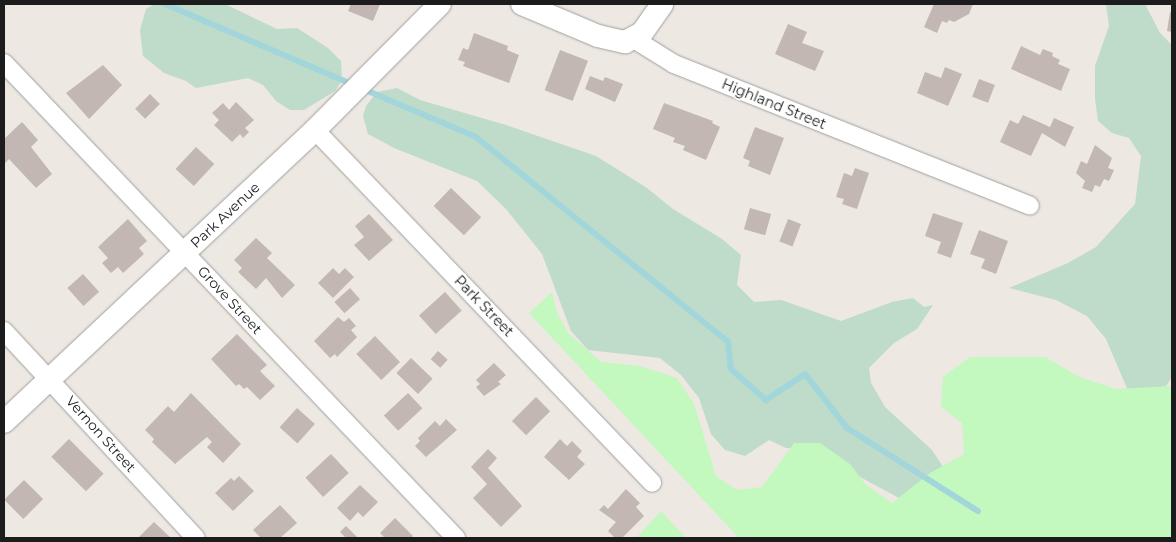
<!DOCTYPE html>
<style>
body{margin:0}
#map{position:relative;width:1176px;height:542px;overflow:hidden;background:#ede8e2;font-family:Montserrat,sans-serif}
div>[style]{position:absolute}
.wetland>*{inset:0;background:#bfdbca}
.park>*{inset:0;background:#c3f8bf}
.stream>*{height:6px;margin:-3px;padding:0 3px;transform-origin:3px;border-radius:3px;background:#a3d6db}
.building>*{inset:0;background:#c2b7b2;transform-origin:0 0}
.roads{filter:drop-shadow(0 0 1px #a0a0a0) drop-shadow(0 0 1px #a0a0a0)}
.minor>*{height:18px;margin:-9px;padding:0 9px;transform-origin:9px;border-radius:9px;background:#fff}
.tertiary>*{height:22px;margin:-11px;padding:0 11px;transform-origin:11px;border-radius:11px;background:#fff}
span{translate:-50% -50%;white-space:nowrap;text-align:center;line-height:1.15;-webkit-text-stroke:4px #fff;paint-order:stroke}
.street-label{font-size:14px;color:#1c1c1c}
.frame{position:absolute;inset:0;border:5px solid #1c1c1c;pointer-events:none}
</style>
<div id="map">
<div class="wetland">
<div style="clip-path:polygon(154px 4px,225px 4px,277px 29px,297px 28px,328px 48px,341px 61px,342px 80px,335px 91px,304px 110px,290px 110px,276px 101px,263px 85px,248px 78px,196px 88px,186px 81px,164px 73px,143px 56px,140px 30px,146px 9px)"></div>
<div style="clip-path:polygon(1106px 4px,1145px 4px,1160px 33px,1172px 45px,1172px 377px,1166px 386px,1129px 393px,1106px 339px,1087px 316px,1056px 300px,1009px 288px,1068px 263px,1096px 247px,1135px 204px,1141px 156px,1129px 138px,1112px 133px,1098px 121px,1095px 99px,1095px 66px,1109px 26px)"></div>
<div style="clip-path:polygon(397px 88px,420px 100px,506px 125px,596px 156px,647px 188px,673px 209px,722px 239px,741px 255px,737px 285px,754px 302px,781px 300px,841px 321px,892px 302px,913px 298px,924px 307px,933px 305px,917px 329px,894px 343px,869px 368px,871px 383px,885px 407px,932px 450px,945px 470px,901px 499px,808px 449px,786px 448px,769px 440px,745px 456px,725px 450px,711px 434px,699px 398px,681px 375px,660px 358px,588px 350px,571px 331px,542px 254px,506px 209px,477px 181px,394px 148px,368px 134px,363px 116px,366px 106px,377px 92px)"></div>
</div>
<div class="park">
<div style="clip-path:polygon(552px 292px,557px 313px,569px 334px,601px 362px,640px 366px,677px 378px,694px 404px,716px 476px,737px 490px,762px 487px,794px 443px,820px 443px,850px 464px,865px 484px,892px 503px,930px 473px,964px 454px,962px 423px,941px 407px,943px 377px,970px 357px,1045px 357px,1079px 377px,1116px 389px,1172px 386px,1172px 538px,739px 538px,529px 313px)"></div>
<div style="clip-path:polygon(661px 511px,686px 538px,636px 538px)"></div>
</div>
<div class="stream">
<div style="left:165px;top:4px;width:206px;rotate:23.2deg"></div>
<div style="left:363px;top:89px;width:123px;rotate:23deg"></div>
<div style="left:476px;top:137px;width:325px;rotate:39.1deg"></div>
<div style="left:728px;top:342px;width:27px;rotate:84deg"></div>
<div style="left:731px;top:369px;width:47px;rotate:41.5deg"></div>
<div style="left:766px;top:400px;width:47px;rotate:-33.7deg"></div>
<div style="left:805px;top:374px;width:68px;rotate:52.1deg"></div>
<div style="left:847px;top:428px;width:155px;rotate:32.4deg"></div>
</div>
<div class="building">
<div style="clip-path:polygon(351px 4px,380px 4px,373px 21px,348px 11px)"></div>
<div style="clip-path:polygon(934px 4px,973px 4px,969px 14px,954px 22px,949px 20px,947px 23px,942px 21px,937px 33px,924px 27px)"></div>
<div style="clip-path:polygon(1170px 12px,1172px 13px,1172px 32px,1167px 31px)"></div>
<div style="clip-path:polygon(788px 24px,807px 32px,802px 43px,824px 51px,815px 71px,775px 54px)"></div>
<div style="clip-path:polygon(474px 33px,508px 46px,507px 50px,519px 55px,509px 83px,463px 66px,465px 62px,458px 60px,463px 48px,468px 50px)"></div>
<div style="clip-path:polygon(1021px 46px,1040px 55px,1043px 49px,1053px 53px,1052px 56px,1060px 60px,1058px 64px,1070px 69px,1061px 91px,1011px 69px)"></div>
<div style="left:560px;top:50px;width:30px;height:43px;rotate:21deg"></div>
<div style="clip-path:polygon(103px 65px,122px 85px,89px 119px,66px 93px)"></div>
<div style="clip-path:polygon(945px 67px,962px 74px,948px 106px,917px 93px,925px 72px,941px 78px)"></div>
<div style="clip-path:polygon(590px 76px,603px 81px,605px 77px,623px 84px,615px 102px,585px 89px)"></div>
<div style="left:979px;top:79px;width:17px;height:19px;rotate:21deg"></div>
<div style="left:150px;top:94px;width:14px;height:21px;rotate:45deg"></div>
<div style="clip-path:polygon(236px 102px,254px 120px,245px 128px,249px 132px,243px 138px,240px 134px,232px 142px,214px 125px,219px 120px,212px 113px,223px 103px,229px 110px)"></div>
<div style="clip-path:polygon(664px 103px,713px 121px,712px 123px,720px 127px,706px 160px,683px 150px,685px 146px,673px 142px,675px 138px,653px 129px)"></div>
<div style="clip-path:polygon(1023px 115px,1050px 127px,1054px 118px,1074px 127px,1065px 147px,1042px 133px,1031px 156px,1000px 142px,1010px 120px,1018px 124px)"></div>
<div style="clip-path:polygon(22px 122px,38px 140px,31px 147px,52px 174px,36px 188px,9px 159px,4px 164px,4px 139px)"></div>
<div style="clip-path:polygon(755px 127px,784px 138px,770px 175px,748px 166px,750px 161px,743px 158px)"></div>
<div style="clip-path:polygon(1095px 145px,1112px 158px,1108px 168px,1114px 170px,1109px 181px,1104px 179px,1100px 187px,1095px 185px,1092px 192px,1082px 188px,1085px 181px,1076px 173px,1081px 161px,1087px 164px)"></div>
<div style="left:196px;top:147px;width:25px;height:30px;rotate:43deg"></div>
<div style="clip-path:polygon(855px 168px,869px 173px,857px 209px,842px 204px,844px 199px,836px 197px,844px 173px,852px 176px)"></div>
<div style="left:451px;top:188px;width:42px;height:25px;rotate:44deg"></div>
<div style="left:750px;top:208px;width:22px;height:22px;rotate:16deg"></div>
<div style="clip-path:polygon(933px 213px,963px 223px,951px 258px,937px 253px,941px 242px,925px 236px)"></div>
<div style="clip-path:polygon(369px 214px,393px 240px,369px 261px,354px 245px,364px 237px,355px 226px)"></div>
<div style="clip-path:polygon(128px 219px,147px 241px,139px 248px,144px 254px,123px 273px,118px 267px,111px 273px,102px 263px,108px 258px,98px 247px)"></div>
<div style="left:788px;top:219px;width:14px;height:24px;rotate:21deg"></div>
<div style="clip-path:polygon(979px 230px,1008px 241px,996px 274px,981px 268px,985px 259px,970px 254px)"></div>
<div style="clip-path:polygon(256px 238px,272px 253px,267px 258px,295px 285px,282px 298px,266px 278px,256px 289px,238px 272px,242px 268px,234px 260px)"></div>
<div style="clip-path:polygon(333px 268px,339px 274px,345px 268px,354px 277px,333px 298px,318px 283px)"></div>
<div style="left:83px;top:274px;width:24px;height:21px;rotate:48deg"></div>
<div style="left:350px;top:288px;width:15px;height:21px;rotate:48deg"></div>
<div style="left:445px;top:292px;width:25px;height:35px;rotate:48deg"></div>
<div style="clip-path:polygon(338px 317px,344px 322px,349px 318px,356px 326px,351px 330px,357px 337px,337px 357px,335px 354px,330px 358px,314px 341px)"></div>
<div style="clip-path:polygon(237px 334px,267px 365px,260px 371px,275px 386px,260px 400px,247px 387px,244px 389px,239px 384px,236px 386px,211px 359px)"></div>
<div style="left:375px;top:336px;width:36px;height:26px;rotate:46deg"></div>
<div style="left:438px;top:351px;width:13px;height:11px;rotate:42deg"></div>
<div style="left:411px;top:358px;width:30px;height:21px;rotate:44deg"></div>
<div style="clip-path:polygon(494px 363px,506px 375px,498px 382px,501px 384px,484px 396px,476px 387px,480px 384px,476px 380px)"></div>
<div style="clip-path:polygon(191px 393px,241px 444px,223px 463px,207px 447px,212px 442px,207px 437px,175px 464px,152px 442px,154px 439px,145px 430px,168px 406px,174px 412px)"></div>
<div style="left:408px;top:393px;width:21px;height:33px;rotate:47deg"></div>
<div style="left:536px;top:397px;width:20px;height:34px;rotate:45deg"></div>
<div style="left:297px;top:408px;width:24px;height:26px;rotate:42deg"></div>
<div style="clip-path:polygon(446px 419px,457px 430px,426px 457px,415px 446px,420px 441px,418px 438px,435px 421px,440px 426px)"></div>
<div style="left:69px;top:439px;width:49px;height:25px;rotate:45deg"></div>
<div style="clip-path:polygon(560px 439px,567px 446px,572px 441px,582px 451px,577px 457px,585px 464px,569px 480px,544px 457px)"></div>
<div style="clip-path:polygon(488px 449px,497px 458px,488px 468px,522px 506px,501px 527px,473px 498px,487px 484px,471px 467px)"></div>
<div style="left:331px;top:454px;width:26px;height:35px;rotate:47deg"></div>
<div style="clip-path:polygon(239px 476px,254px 491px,233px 511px,215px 493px,231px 478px,234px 481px)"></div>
<div style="left:24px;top:480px;width:27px;height:28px;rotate:45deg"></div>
<div style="clip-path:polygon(360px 485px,378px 502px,363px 517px,358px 512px,350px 521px,337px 508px)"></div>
<div style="clip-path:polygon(626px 489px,640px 503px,636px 507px,644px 516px,622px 538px,615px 538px,608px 531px,616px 522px,599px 510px,604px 505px,608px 509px)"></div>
<div style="clip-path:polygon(280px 505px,297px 523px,280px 538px,261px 538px,253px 530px)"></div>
<div style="clip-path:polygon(395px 518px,413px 536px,411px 538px,385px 538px,380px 533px)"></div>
<div style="clip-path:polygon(154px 522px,171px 538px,138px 538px)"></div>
<div style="clip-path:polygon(346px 526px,358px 538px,346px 538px,340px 532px)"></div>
</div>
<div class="roads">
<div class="minor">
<div style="left:634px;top:39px;width:47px;rotate:32deg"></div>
<div style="left:674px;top:64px;width:383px;rotate:21.7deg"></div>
<div style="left:4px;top:63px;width:656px;rotate:46.42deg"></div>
<div style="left:315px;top:130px;width:488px;rotate:46.3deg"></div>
<div style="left:4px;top:331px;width:282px;rotate:47.2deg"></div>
</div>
<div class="tertiary">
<div style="left:522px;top:4px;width:82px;rotate:22.8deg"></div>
<div style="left:598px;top:36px;width:28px;rotate:13deg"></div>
<div style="left:625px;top:42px;width:19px;rotate:-28deg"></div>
<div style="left:642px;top:33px;width:35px;rotate:-55deg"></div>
<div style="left:4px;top:422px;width:427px;rotate:-43.2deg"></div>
<div style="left:315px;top:130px;width:177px;rotate:-45.2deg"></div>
</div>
</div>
<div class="street-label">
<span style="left:774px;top:104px;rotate:22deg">Highland Street</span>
<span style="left:225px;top:215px;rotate:-43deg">Park Avenue</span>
<span style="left:230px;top:300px;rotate:47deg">Grove Street</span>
<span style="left:484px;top:306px;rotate:46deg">Park Street</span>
<span style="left:101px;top:434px;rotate:48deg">Vernon Street</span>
</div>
<div class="frame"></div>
</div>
